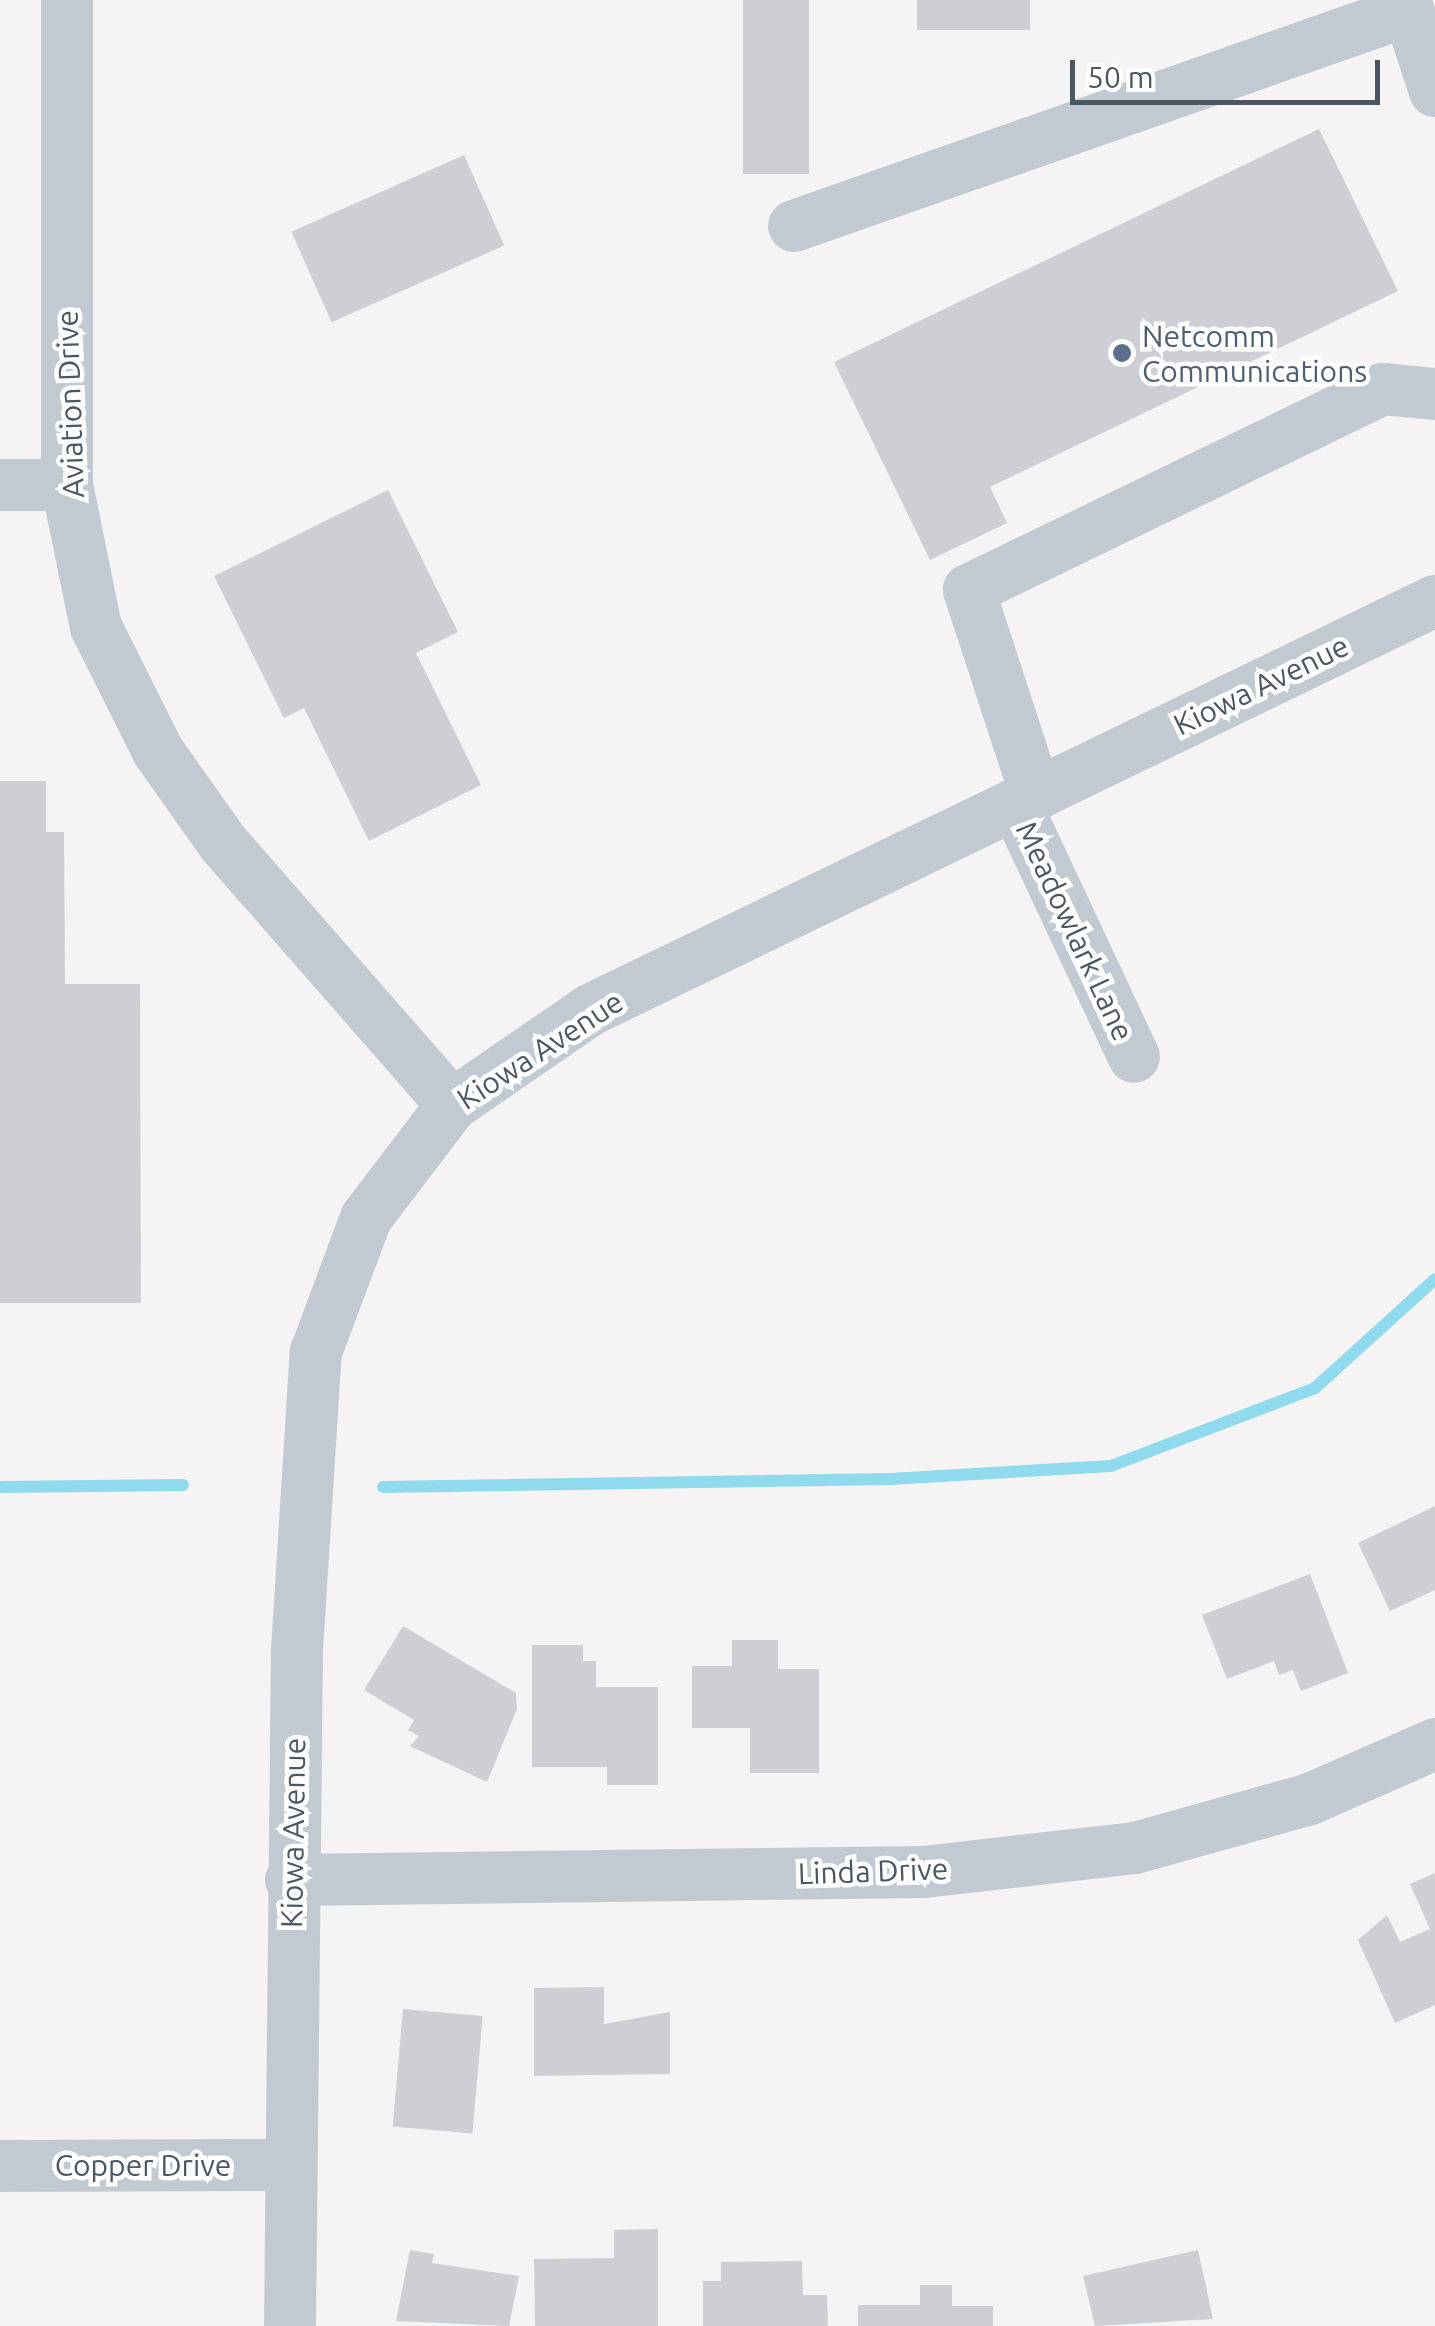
<!DOCTYPE html>
<style>
body{margin:0}
#map{position:relative;width:1435px;height:2326px;overflow:hidden;background:#f5f3f3;font-family:Ubuntu,sans-serif}
div>[style]{position:absolute}
.stream>*{height:12px;margin:-6px;padding:0 6px;transform-origin:6px;border-radius:6px;background:#90daee}
.building>*{inset:0;background:#cdcfd5;transform-origin:0 0}
.minor>*{height:52px;margin:-26px;padding:0 26px;transform-origin:26px;border-radius:26px;background:#c1cad2}
.dots>*{width:28px;height:28px;translate:-50% -50%;box-sizing:border-box;border:5px solid #fff;border-radius:50%}
span{translate:-50% -50%;white-space:nowrap;text-align:center;line-height:1.15;-webkit-text-stroke:9px #fff;paint-order:stroke}
.service-label{font-size:30px;color:#4e5e75}
.left{translate:0 -50%;text-align:left}
.street-label{font-size:30px;color:#4a5661}
.scale{position:absolute;left:1070px;top:60px;width:310px;height:45px;box-sizing:border-box;border:5px solid #4a5661;border-top:0;padding-left:12px;font-size:30px;line-height:35px;white-space:nowrap;color:#4a5661;-webkit-text-stroke:8px #fff;paint-order:stroke}
</style>
<div id="map">
<div class="stream">
<div style="left:0;top:1487px;width:183px;rotate:-0.6deg"></div>
<div style="left:383px;top:1487px;width:507px;rotate:-0.9deg"></div>
<div style="left:890px;top:1479px;width:221px;rotate:-3.4deg"></div>
<div style="left:1111px;top:1466px;width:218px;rotate:-20.9deg"></div>
<div style="left:1315px;top:1388px;width:162px;rotate:-42.2deg"></div>
</div>
<div class="building">
<div style="left:743px;top:0;width:66px;height:174px"></div>
<div style="left:917px;top:0;width:113px;height:30px"></div>
<div style="clip-path:polygon(1319px 129px,1398px 291px,990px 487px,1007px 523px,930px 560px,834px 362px)"></div>
<div style="left:464px;top:155px;width:99px;height:189px;rotate:66deg"></div>
<div style="clip-path:polygon(388px 490px,458px 632px,416px 653px,481px 785px,369px 841px,304px 708px,284px 718px,214px 576px)"></div>
<div style="clip-path:polygon(0 781px,46px 781px,46px 832px,64px 832px,65px 984px,140px 984px,141px 1303px,0 1303px)"></div>
<div style="clip-path:polygon(1435px 1506px,1435px 1590px,1390px 1611px,1358px 1543px)"></div>
<div style="clip-path:polygon(1310px 1574px,1348px 1673px,1301px 1691px,1293px 1670px,1279px 1675px,1274px 1661px,1227px 1679px,1202px 1615px)"></div>
<div style="clip-path:polygon(403px 1626px,516px 1693px,517px 1709px,487px 1782px,410px 1746px,419px 1736px,408px 1730px,414px 1720px,364px 1690px)"></div>
<div style="clip-path:polygon(732px 1640px,778px 1640px,778px 1669px,819px 1669px,819px 1773px,750px 1773px,750px 1728px,692px 1728px,692px 1666px,732px 1666px)"></div>
<div style="clip-path:polygon(532px 1645px,583px 1645px,583px 1661px,596px 1661px,596px 1687px,658px 1687px,658px 1785px,607px 1785px,607px 1767px,532px 1767px)"></div>
<div style="clip-path:polygon(1435px 1873px,1435px 2005px,1395px 2023px,1358px 1940px,1387px 1915px,1400px 1942px,1430px 1929px,1410px 1884px)"></div>
<div style="clip-path:polygon(604px 1987px,604px 2024px,670px 2012px,670px 2074px,534px 2076px,534px 1988px)"></div>
<div style="left:403px;top:2009px;width:80px;height:118px;rotate:5deg"></div>
<div style="clip-path:polygon(658px 2229px,658px 2326px,535px 2326px,534px 2259px,614px 2258px,614px 2230px)"></div>
<div style="clip-path:polygon(410px 2250px,434px 2254px,432px 2263px,519px 2276px,509px 2326px,396px 2321px)"></div>
<div style="clip-path:polygon(1198px 2250px,1213px 2319px,1095px 2326px,1083px 2276px)"></div>
<div style="clip-path:polygon(802px 2261px,803px 2295px,827px 2295px,828px 2326px,703px 2326px,703px 2281px,721px 2281px,721px 2262px)"></div>
<div style="clip-path:polygon(920px 2285px,952px 2285px,952px 2306px,993px 2306px,993px 2326px,858px 2326px,858px 2305px,920px 2305px)"></div>
</div>
<div class="minor">
<div style="left:67px;top:0;width:485px;rotate:90deg"></div>
<div style="left:67px;top:485px;width:145px;rotate:78.5deg"></div>
<div style="left:96px;top:627px;width:139px;rotate:63.4deg"></div>
<div style="left:158px;top:751px;width:113px;rotate:54.8deg"></div>
<div style="left:223px;top:843px;width:348px;rotate:48.8deg"></div>
<div style="left:1405px;top:0;width:96px;rotate:71.8deg"></div>
<div style="left:794px;top:226px;width:650px;rotate:-19.33deg"></div>
<div style="left:0;top:485px;width:67px"></div>
<div style="left:1036px;top:795px;width:216px;rotate:-108.1deg"></div>
<div style="left:969px;top:590px;width:460px;rotate:-25.9deg"></div>
<div style="left:1383px;top:389px;width:52px;rotate:5.5deg"></div>
<div style="left:1016px;top:805px;width:278px;rotate:64.9deg"></div>
<div style="left:291px;top:1880px;width:633px;rotate:-0.72deg"></div>
<div style="left:924px;top:1872px;width:212px;rotate:-6.5deg"></div>
<div style="left:1135px;top:1848px;width:182px;rotate:-15.6deg"></div>
<div style="left:1310px;top:1799px;width:137px;rotate:-23.7deg"></div>
<div style="left:0;top:2166px;width:287px;rotate:-0.2deg"></div>
<div style="left:290px;top:2326px;width:676px;rotate:-89.41deg"></div>
<div style="left:297px;top:1650px;width:299px;rotate:-86.4deg"></div>
<div style="left:316px;top:1352px;width:143px;rotate:-69.5deg"></div>
<div style="left:366px;top:1218px;width:142px;rotate:-52.7deg"></div>
<div style="left:452px;top:1105px;width:168px;rotate:-34.5deg"></div>
<div style="left:590px;top:1010px;width:939px;rotate:-25.83deg"></div>
</div>
<div class="dots">
<div style="left:1122px;top:353px;background:#5c6f8a"></div>
</div>
<div class="service-label">
<span class="left" style="left:1142px;top:353px">Netcomm<br>Communications</span>
</div>
<div class="street-label">
<span style="left:70px;top:404px;rotate:-92deg">Aviation Drive</span>
<span style="left:1261px;top:685px;rotate:-26deg">Kiowa Avenue</span>
<span style="left:1075px;top:931px;rotate:65deg">Meadowlark Lane</span>
<span style="left:540px;top:1050px;rotate:-33deg">Kiowa Avenue</span>
<span style="left:293px;top:1833px;rotate:-89deg">Kiowa Avenue</span>
<span style="left:873px;top:1871px;rotate:-2deg">Linda Drive</span>
<span style="left:143px;top:2165px">Copper Drive</span>
</div>
<div class="scale">50 m</div>
</div>
